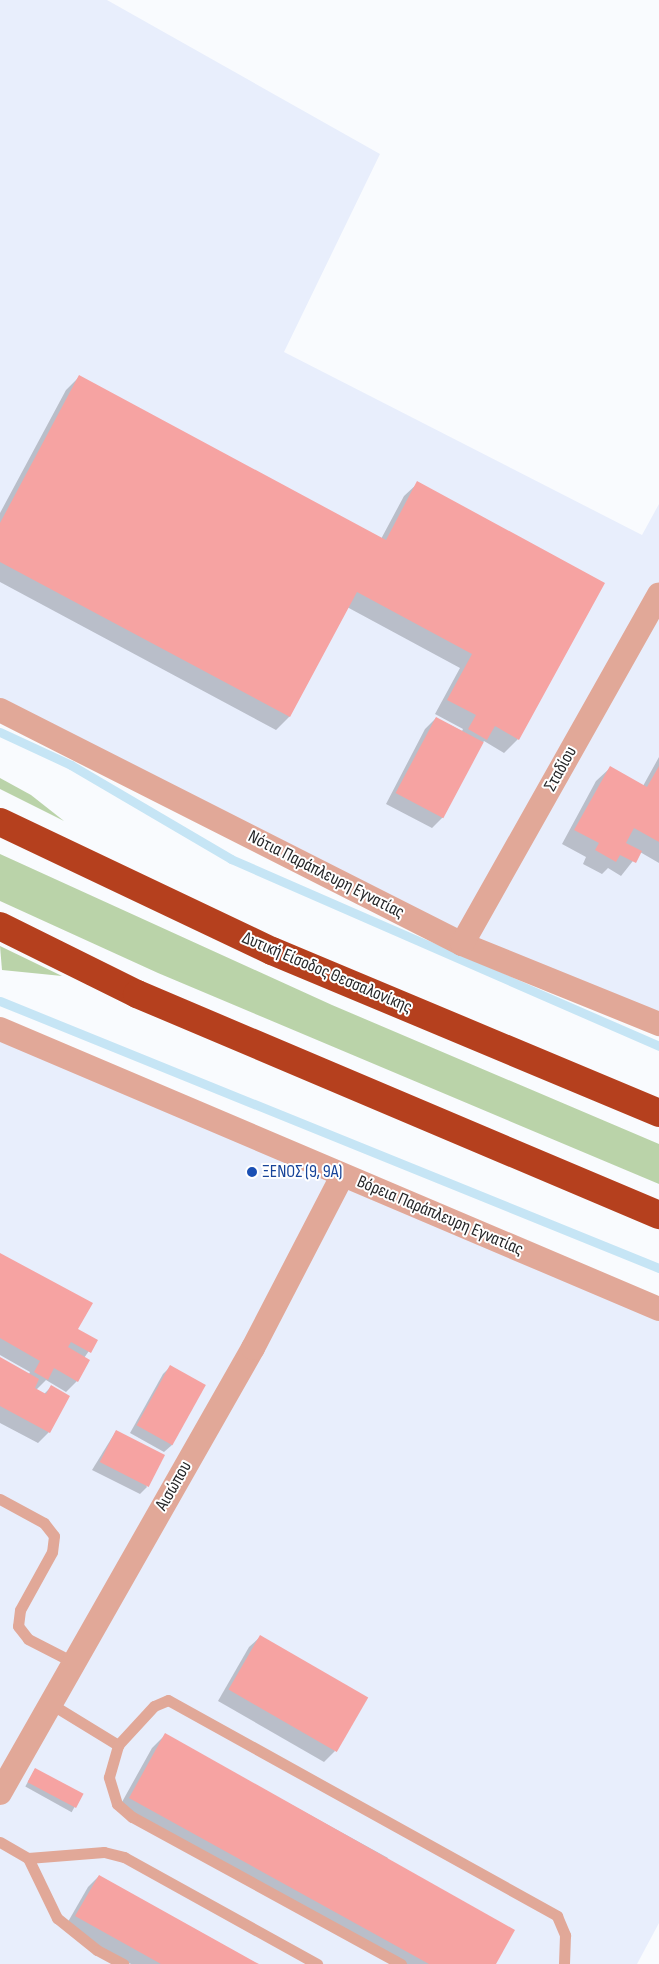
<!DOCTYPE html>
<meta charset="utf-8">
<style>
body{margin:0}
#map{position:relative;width:659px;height:1964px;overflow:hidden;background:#f9fbfe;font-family:"Sofia Sans Condensed",sans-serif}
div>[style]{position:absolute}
.built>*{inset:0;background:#e8eefc}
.green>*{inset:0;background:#bad3a9}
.shadow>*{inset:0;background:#0003;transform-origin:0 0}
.stream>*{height:9px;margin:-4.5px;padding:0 4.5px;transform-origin:4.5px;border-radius:4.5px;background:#c6e5f5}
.building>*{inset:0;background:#f6a3a2;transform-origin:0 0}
.service>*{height:11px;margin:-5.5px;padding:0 5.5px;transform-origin:5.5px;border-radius:5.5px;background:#e1a898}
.minor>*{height:24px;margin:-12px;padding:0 12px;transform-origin:12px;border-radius:12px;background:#e1a898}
.motorway>*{height:28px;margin:-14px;padding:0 14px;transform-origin:14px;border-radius:14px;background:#b5401e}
.dots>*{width:14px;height:14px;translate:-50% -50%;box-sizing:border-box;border:2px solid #fff;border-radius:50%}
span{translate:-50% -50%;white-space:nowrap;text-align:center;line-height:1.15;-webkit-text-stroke:4px #fff;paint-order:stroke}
.street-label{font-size:18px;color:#262729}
.transit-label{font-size:18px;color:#164399}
.left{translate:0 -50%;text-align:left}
</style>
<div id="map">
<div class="built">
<div style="clip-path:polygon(0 0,107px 0,380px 154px,284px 352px,642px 535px,659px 504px,659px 1024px,462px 944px,0 710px)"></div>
<div style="clip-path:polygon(0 1035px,659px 1316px,659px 1923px,637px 1964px,0 1964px)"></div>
</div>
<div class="green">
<div style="clip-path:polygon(0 778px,31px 795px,64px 821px,0 789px)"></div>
<div style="clip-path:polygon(0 854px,332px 1005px,659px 1144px,659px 1184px,158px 973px,0 901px)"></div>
<div style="clip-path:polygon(0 946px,62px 976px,2px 970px)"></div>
</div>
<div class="shadow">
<div style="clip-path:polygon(79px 377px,381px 539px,404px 496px,418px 483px,518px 739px,504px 753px,484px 741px,482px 744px,443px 817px,432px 828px,386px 804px,425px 729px,436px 718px,462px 731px,463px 729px,435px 714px,460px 668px,347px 607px,289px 717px,276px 730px,0 582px,0 513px,66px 390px)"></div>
<div style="clip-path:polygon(659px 757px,659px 863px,640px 852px,621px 876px,608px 868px,602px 874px,583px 864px,586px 857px,562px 844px,596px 781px,610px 768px,643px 786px)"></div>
<div style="clip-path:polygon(0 1254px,77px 1330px,96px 1341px,84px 1358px,77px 1381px,66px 1392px,46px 1380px,36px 1390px,44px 1394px,51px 1387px,49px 1432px,38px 1443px,0 1423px,0 1359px,29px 1374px,30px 1372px,0 1355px)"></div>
<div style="clip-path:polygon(170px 1367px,172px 1445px,164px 1452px,130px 1433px,163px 1374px)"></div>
<div style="clip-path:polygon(116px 1431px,147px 1487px,140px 1494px,92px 1470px)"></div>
<div style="clip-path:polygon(260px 1637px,335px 1751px,324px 1762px,218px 1701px,249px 1647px)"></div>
<div style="clip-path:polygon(165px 1735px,388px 1858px,386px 1861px,495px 1964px,392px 1964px,117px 1811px,152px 1748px)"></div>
<div style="left:35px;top:1769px;width:53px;height:20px;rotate:29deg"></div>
<div style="clip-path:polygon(99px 1876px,257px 1964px,131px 1964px,65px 1927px,88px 1887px)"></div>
</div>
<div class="stream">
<div style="left:0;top:732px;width:78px;rotate:24.9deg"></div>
<div style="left:71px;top:765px;width:186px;rotate:30.4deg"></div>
<div style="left:231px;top:859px;width:467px;rotate:23.6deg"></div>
<div style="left:0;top:1001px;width:711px;rotate:22.06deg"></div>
</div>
<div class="building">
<div style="clip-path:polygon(79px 375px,386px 540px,417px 481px,605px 583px,519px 740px,495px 726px,487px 740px,468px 729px,476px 715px,447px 700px,472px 654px,357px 592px,290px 717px,0 562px,0 523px)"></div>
<div style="left:436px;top:717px;width:54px;height:86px;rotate:28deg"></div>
<div style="clip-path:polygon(610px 766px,647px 787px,659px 766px,659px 842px,634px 828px,626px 843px,642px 851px,636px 863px,620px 855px,616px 862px,595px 850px,599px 843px,574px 830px)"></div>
<div style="clip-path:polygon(0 1253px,93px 1303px,78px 1329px,98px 1340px,91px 1353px,71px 1342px,68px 1347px,90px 1360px,78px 1382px,54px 1368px,48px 1380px,34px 1372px,40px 1361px,0 1338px)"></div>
<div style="clip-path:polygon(0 1357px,39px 1379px,35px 1388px,46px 1394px,51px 1385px,70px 1396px,50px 1433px,0 1406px)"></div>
<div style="left:170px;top:1365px;width:41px;height:69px;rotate:29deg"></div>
<div style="left:116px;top:1430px;width:55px;height:36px;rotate:27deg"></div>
<div style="left:260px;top:1635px;width:125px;height:63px;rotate:30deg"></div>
<div style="clip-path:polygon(165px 1733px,515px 1930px,496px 1964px,429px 1964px,129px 1798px)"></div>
<div style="left:35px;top:1768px;width:55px;height:16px;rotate:28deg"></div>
<div style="clip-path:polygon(99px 1875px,255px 1962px,259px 1964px,161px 1964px,75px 1916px)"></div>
</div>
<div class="service">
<div style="left:0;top:1499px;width:50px;rotate:28.6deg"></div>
<div style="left:44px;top:1523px;width:16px;rotate:52deg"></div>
<div style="left:54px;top:1536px;width:16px;rotate:97deg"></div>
<div style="left:52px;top:1552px;width:66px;rotate:118.9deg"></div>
<div style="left:20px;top:1610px;width:16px;rotate:97deg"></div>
<div style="left:18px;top:1626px;width:16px;rotate:52deg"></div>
<div style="left:28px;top:1639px;width:51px;rotate:27.1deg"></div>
<div style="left:51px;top:1704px;width:79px;rotate:31.5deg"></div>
<div style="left:0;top:1842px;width:32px;rotate:30deg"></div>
<div style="left:28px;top:1858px;width:76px;rotate:-4.5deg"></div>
<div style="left:104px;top:1852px;width:21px;rotate:14deg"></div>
<div style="left:124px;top:1857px;width:221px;rotate:29deg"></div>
<div style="left:28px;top:1858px;width:67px;rotate:64.2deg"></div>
<div style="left:57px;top:1918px;width:51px;rotate:38.7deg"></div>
<div style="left:97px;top:1950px;width:30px;rotate:28deg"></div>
<div style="left:401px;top:1964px;width:307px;rotate:-151.3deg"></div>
<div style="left:132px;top:1817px;width:20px;rotate:-139deg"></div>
<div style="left:117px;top:1804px;width:28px;rotate:-107deg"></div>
<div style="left:109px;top:1777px;width:33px;rotate:-74deg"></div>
<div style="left:118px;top:1745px;width:53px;rotate:-47.3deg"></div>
<div style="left:154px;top:1706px;width:15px;rotate:-23deg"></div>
<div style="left:168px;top:1700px;width:445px;rotate:29deg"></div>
<div style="left:557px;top:1916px;width:21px;rotate:67deg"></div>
<div style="left:565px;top:1935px;width:29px;rotate:92deg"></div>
</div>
<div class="minor">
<div style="left:0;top:710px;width:518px;rotate:26.86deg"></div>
<div style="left:462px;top:944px;width:213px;rotate:22.1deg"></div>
<div style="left:462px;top:944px;width:401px;rotate:-60.6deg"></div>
<div style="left:0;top:1029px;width:716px;rotate:23.02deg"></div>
<div style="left:0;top:1793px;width:512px;rotate:-60.38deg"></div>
<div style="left:253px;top:1348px;width:194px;rotate:-62.6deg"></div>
</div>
<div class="motorway">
<div style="left:0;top:822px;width:301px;rotate:25.4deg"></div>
<div style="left:272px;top:951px;width:420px;rotate:22.7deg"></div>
<div style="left:0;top:926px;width:153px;rotate:26.4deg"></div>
<div style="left:137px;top:994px;width:567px;rotate:22.95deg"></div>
</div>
<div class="dots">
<div style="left:252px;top:1172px;background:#1a4fb4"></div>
</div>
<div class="street-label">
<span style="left:561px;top:769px;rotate:-61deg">Σταδίου</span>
<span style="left:326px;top:875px;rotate:27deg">Νότια Παράπλευρη Εγνατίας</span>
<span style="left:327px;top:973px;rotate:23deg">Δυτική Είσοδος Θεσσαλονίκης</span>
<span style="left:440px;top:1216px;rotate:23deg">Βόρεια Παράπλευρη Εγνατίας</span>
<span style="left:174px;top:1486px;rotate:-60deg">Αισώπου</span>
</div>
<div class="transit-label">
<span class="left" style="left:262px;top:1172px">ΞΕΝΟΣ (9, 9Α)</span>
</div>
</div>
